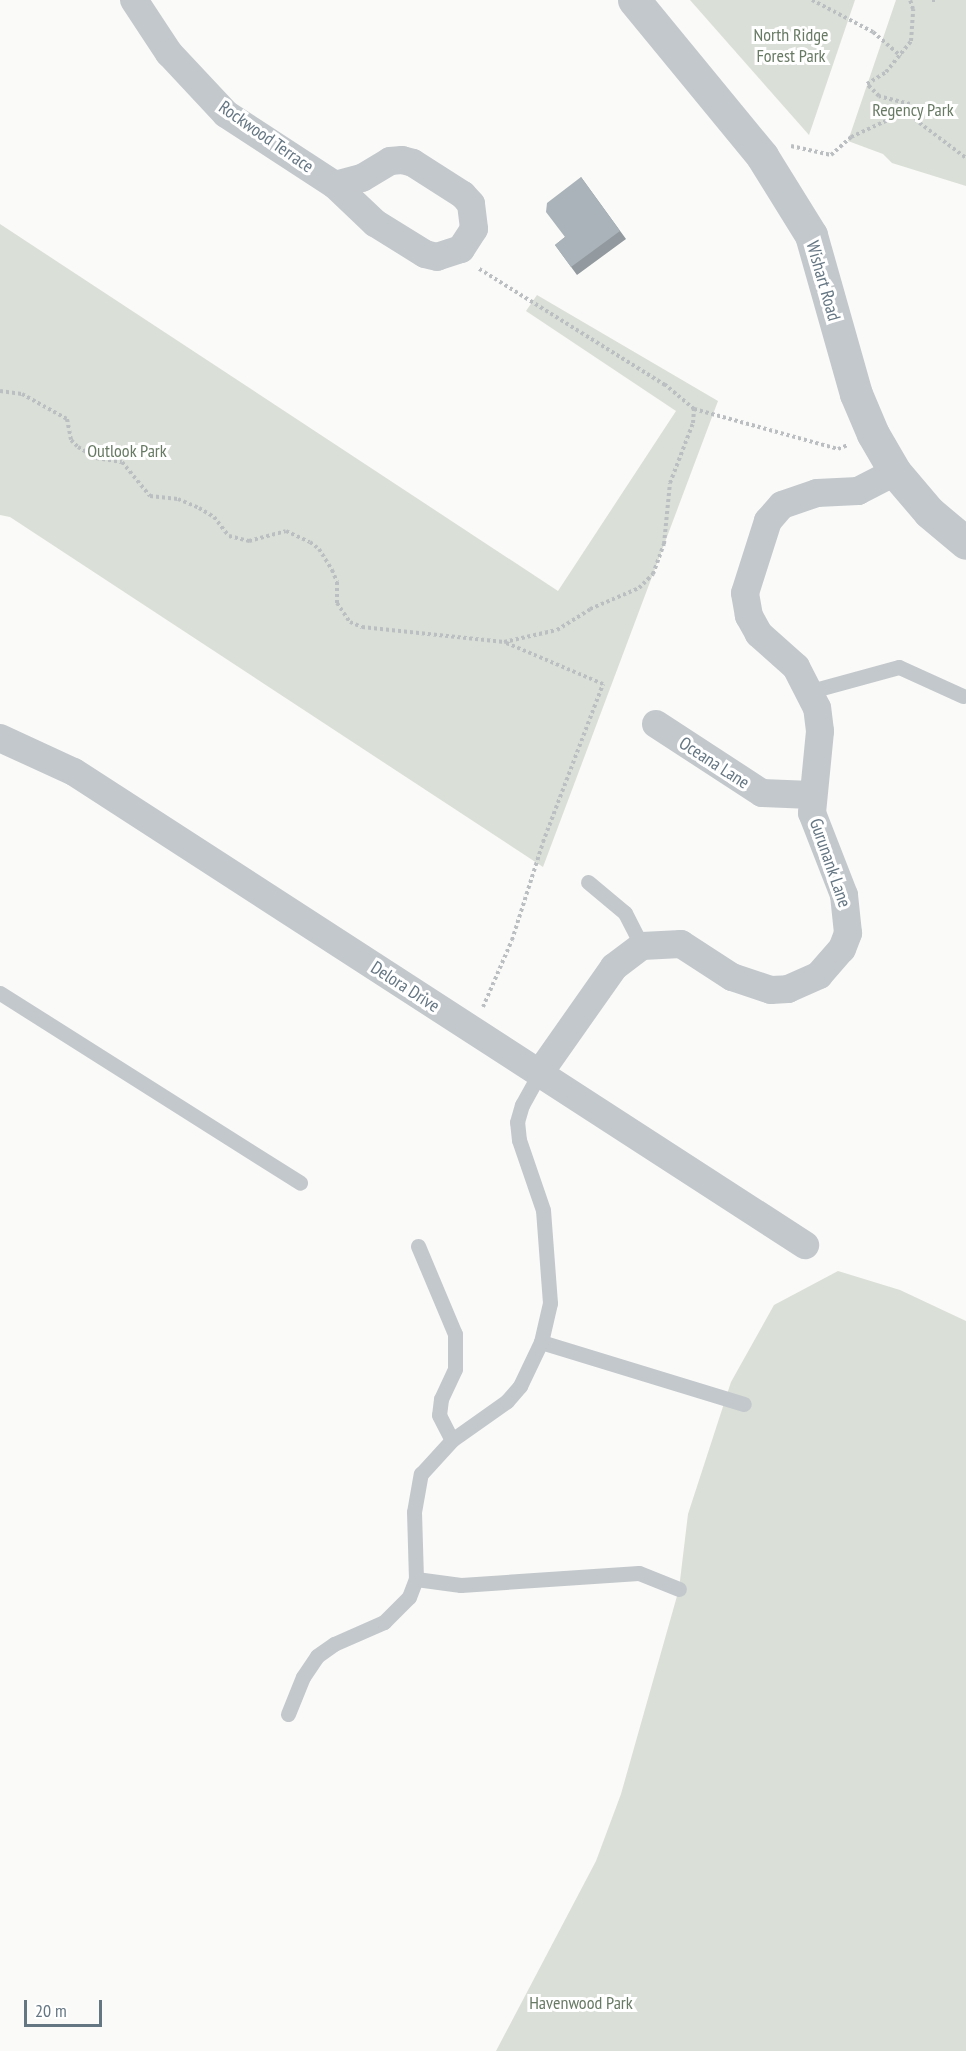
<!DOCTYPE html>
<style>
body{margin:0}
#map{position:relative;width:966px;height:2051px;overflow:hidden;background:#fafaf8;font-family:"PT Sans Narrow",sans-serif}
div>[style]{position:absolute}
.green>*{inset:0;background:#dadfd7}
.path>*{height:4px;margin-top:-2px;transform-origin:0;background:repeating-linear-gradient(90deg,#bbbfc2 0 3px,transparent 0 6px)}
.service>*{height:15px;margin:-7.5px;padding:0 7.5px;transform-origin:7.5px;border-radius:7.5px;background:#c3c8cc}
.minor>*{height:28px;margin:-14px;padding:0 14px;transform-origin:14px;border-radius:14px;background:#c3c8cc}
.tertiary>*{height:33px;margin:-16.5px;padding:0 16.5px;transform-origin:16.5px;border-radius:16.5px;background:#c3c8cc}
.wall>*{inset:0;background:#929a9f}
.building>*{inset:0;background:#aab3b9}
span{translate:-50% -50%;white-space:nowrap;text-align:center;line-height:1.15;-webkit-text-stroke:6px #fff;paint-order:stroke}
.park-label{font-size:18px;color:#687a64}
.street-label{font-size:18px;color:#657683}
.scale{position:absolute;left:24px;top:2000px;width:78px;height:27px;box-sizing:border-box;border:3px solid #657683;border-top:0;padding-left:8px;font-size:18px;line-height:21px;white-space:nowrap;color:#657683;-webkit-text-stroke:4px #fff;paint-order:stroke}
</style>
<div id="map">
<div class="green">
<div style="clip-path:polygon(690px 0,855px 0,809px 135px)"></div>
<div style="clip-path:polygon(896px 0,966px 0,966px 186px,892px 163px,883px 154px,848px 141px)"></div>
<div style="clip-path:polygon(0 224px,558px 591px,676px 411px,526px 311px,537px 295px,718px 401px,543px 867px,10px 517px,0 515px)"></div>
<div style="clip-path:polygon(838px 1271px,900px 1290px,966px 1321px,966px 2051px,496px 2051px,596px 1861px,621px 1794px,679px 1589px,688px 1514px,731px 1382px,774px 1305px)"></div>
</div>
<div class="path">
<div style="left:812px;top:0;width:69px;rotate:27.7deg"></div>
<div style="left:873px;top:32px;width:37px;rotate:41deg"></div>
<div style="left:932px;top:0;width:6px"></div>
<div style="left:905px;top:112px;width:76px;rotate:37deg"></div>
<div style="left:791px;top:146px;width:41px;rotate:12.7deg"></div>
<div style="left:831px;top:155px;width:27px;rotate:-42deg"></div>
<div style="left:851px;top:137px;width:60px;rotate:-24.8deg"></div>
<div style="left:905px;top:112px;width:9px;rotate:-58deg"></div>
<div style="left:910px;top:104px;width:32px;rotate:-166deg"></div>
<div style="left:879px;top:96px;width:17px;rotate:-135deg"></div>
<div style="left:867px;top:84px;width:22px;rotate:-32deg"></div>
<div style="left:886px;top:72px;width:40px;rotate:-51deg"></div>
<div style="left:911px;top:41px;width:32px;rotate:-86deg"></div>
<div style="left:913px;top:9px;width:9px;rotate:-108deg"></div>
<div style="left:0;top:391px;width:22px;rotate:8deg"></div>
<div style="left:22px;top:394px;width:51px;rotate:29.1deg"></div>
<div style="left:67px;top:419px;width:21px;rotate:79deg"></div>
<div style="left:71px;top:440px;width:10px;rotate:45deg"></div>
<div style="left:78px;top:447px;width:21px;rotate:31deg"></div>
<div style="left:96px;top:458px;width:26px;rotate:9deg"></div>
<div style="left:122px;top:462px;width:44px;rotate:50.5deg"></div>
<div style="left:150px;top:496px;width:28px;rotate:6deg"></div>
<div style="left:178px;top:499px;width:23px;rotate:23deg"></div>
<div style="left:199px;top:508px;width:17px;rotate:31deg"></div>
<div style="left:214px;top:517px;width:24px;rotate:52deg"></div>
<div style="left:229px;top:536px;width:21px;rotate:14deg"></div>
<div style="left:249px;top:541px;width:38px;rotate:-15deg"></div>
<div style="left:286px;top:531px;width:26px;rotate:25deg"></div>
<div style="left:310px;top:542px;width:11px;rotate:38deg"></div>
<div style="left:319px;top:549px;width:25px;rotate:58deg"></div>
<div style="left:332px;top:570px;width:13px;rotate:67deg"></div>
<div style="left:337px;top:582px;width:21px;rotate:90deg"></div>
<div style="left:337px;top:603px;width:23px;rotate:56deg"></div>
<div style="left:350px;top:622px;width:13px;rotate:23deg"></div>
<div style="left:362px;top:627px;width:143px;rotate:6deg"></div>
<div style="left:504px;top:642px;width:54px;rotate:-12.8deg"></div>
<div style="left:557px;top:630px;width:39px;rotate:-32deg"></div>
<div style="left:590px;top:609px;width:53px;rotate:-23.2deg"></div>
<div style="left:639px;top:588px;width:20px;rotate:-45deg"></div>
<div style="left:653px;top:574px;width:32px;rotate:-70deg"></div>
<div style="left:664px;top:544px;width:61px;rotate:-84.4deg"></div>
<div style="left:670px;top:483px;width:64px;rotate:-69deg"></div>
<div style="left:693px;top:423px;width:14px;rotate:-86deg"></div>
<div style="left:694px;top:409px;width:38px;rotate:-140deg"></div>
<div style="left:665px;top:385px;width:221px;rotate:-148deg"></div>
<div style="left:694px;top:409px;width:149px;rotate:15.5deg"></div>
<div style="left:838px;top:449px;width:11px;rotate:-22deg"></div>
<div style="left:483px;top:1007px;width:73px;rotate:-66.6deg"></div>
<div style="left:512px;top:940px;width:103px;rotate:-72.4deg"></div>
<div style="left:543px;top:842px;width:169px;rotate:-69.2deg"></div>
<div style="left:603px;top:684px;width:108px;rotate:-157deg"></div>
</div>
<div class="service">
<div style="left:811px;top:691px;width:91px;rotate:-15.3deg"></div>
<div style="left:899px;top:667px;width:70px;rotate:24.4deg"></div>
<div style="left:588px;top:882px;width:48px;rotate:40deg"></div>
<div style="left:625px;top:913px;width:37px;rotate:63deg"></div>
<div style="left:0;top:993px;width:355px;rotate:32.3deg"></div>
<div style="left:418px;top:1246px;width:95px;rotate:67.2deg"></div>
<div style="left:455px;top:1334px;width:35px;rotate:90deg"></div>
<div style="left:455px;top:1369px;width:33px;rotate:115deg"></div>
<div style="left:441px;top:1399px;width:16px;rotate:97deg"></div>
<div style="left:439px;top:1415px;width:28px;rotate:63deg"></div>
<div style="left:541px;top:1342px;width:212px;rotate:17deg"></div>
<div style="left:416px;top:1579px;width:45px;rotate:7.6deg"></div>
<div style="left:461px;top:1585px;width:178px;rotate:-3.9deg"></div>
<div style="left:639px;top:1573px;width:43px;rotate:21.8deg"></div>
<div style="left:288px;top:1714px;width:40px;rotate:-68deg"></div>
<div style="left:303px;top:1677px;width:25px;rotate:-56deg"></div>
<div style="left:317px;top:1656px;width:21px;rotate:-35deg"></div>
<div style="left:334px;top:1644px;width:55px;rotate:-23.7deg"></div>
<div style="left:384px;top:1622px;width:35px;rotate:-45deg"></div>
<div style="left:409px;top:1597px;width:19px;rotate:-69deg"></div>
<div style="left:416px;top:1579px;width:67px;rotate:-91.7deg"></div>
<div style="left:414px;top:1512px;width:39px;rotate:-80deg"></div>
<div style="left:421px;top:1474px;width:46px;rotate:-47.6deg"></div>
<div style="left:452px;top:1440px;width:67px;rotate:-35.3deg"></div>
<div style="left:507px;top:1401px;width:20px;rotate:-49deg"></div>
<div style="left:520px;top:1386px;width:49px;rotate:-64.5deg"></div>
<div style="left:541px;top:1342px;width:40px;rotate:-77deg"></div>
<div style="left:550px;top:1303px;width:93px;rotate:-94.3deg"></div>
<div style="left:543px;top:1210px;width:74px;rotate:-108.9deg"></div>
<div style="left:519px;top:1140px;width:18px;rotate:-96deg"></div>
<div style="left:517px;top:1122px;width:18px;rotate:-74deg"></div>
<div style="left:522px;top:1105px;width:39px;rotate:-61deg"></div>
</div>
<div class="minor">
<div style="left:134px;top:0;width:64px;rotate:56.6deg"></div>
<div style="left:169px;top:53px;width:83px;rotate:46.9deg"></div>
<div style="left:226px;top:114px;width:130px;rotate:33.1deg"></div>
<div style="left:402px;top:160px;width:11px;rotate:15deg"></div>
<div style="left:413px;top:163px;width:59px;rotate:32.6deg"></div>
<div style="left:463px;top:195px;width:12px;rotate:48deg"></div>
<div style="left:471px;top:204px;width:25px;rotate:83deg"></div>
<div style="left:474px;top:229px;width:24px;rotate:123deg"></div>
<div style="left:461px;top:249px;width:25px;rotate:162deg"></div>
<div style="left:437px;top:257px;width:12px;rotate:-166deg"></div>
<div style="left:425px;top:254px;width:59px;rotate:-148.2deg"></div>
<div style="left:375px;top:223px;width:55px;rotate:-136.5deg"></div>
<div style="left:335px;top:185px;width:28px;rotate:-15deg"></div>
<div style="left:362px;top:178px;width:33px;rotate:-31deg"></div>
<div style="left:390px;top:161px;width:12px;rotate:-5deg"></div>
<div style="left:656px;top:724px;width:126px;rotate:33.1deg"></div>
<div style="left:762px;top:793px;width:49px;rotate:2.3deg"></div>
<div style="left:0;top:738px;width:81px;rotate:24.7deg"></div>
<div style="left:74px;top:772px;width:871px;rotate:32.91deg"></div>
<div style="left:541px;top:1071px;width:127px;rotate:-54.9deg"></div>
<div style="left:614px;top:967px;width:35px;rotate:-37deg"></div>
<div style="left:642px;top:946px;width:39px;rotate:-3deg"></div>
<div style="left:681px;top:944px;width:61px;rotate:32.9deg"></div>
<div style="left:732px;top:977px;width:41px;rotate:18.4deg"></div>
<div style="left:771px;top:990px;width:17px;rotate:-3deg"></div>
<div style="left:788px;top:989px;width:34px;rotate:-24deg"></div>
<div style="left:819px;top:975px;width:35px;rotate:-49deg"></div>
<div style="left:842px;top:949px;width:17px;rotate:-69deg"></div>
<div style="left:848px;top:933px;width:38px;rotate:-96deg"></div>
<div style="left:844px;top:895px;width:88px;rotate:-111.3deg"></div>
<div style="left:812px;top:813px;width:82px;rotate:-84.4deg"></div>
<div style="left:820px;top:731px;width:23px;rotate:-97deg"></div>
<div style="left:817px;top:708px;width:46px;rotate:-117.1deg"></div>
<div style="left:796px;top:667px;width:50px;rotate:-138.3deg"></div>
<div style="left:759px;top:634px;width:21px;rotate:-119deg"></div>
<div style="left:749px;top:616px;width:23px;rotate:-100deg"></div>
<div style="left:745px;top:593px;width:76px;rotate:-72.3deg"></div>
<div style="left:768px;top:521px;width:21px;rotate:-49deg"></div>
<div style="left:782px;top:505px;width:37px;rotate:-19deg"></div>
<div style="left:817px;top:493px;width:41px;rotate:-2.8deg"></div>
<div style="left:858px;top:491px;width:42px;rotate:-27.2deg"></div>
</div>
<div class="tertiary">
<div style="left:634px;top:0;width:202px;rotate:50.6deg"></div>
<div style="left:762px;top:156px;width:93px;rotate:58.2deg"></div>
<div style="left:811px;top:235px;width:165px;rotate:74.2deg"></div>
<div style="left:856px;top:394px;width:43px;rotate:67deg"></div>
<div style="left:873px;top:434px;width:44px;rotate:59.9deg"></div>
<div style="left:895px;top:472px;width:52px;rotate:49.6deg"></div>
<div style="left:929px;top:512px;width:48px;rotate:40deg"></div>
</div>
<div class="wall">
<div style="clip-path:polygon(581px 177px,626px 239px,577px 275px,555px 245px,565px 237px)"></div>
</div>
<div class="building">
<div style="clip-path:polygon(581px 177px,620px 231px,571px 267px,555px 245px,565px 237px,546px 212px,547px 203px)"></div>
</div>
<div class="park-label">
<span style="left:791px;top:46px">North Ridge<br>Forest Park</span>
<span style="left:913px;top:110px">Regency Park</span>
<span style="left:127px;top:451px">Outlook Park</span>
<span style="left:581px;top:2003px">Havenwood Park</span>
</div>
<div class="street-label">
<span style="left:266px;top:137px;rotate:35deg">Rockwood Terrace</span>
<span style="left:823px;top:281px;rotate:74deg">Wishart Road</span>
<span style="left:714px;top:763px;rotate:33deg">Oceana Lane</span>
<span style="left:830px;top:863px;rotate:71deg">Gurunank Lane</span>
<span style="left:405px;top:987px;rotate:33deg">Delora Drive</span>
</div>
<div class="scale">20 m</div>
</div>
